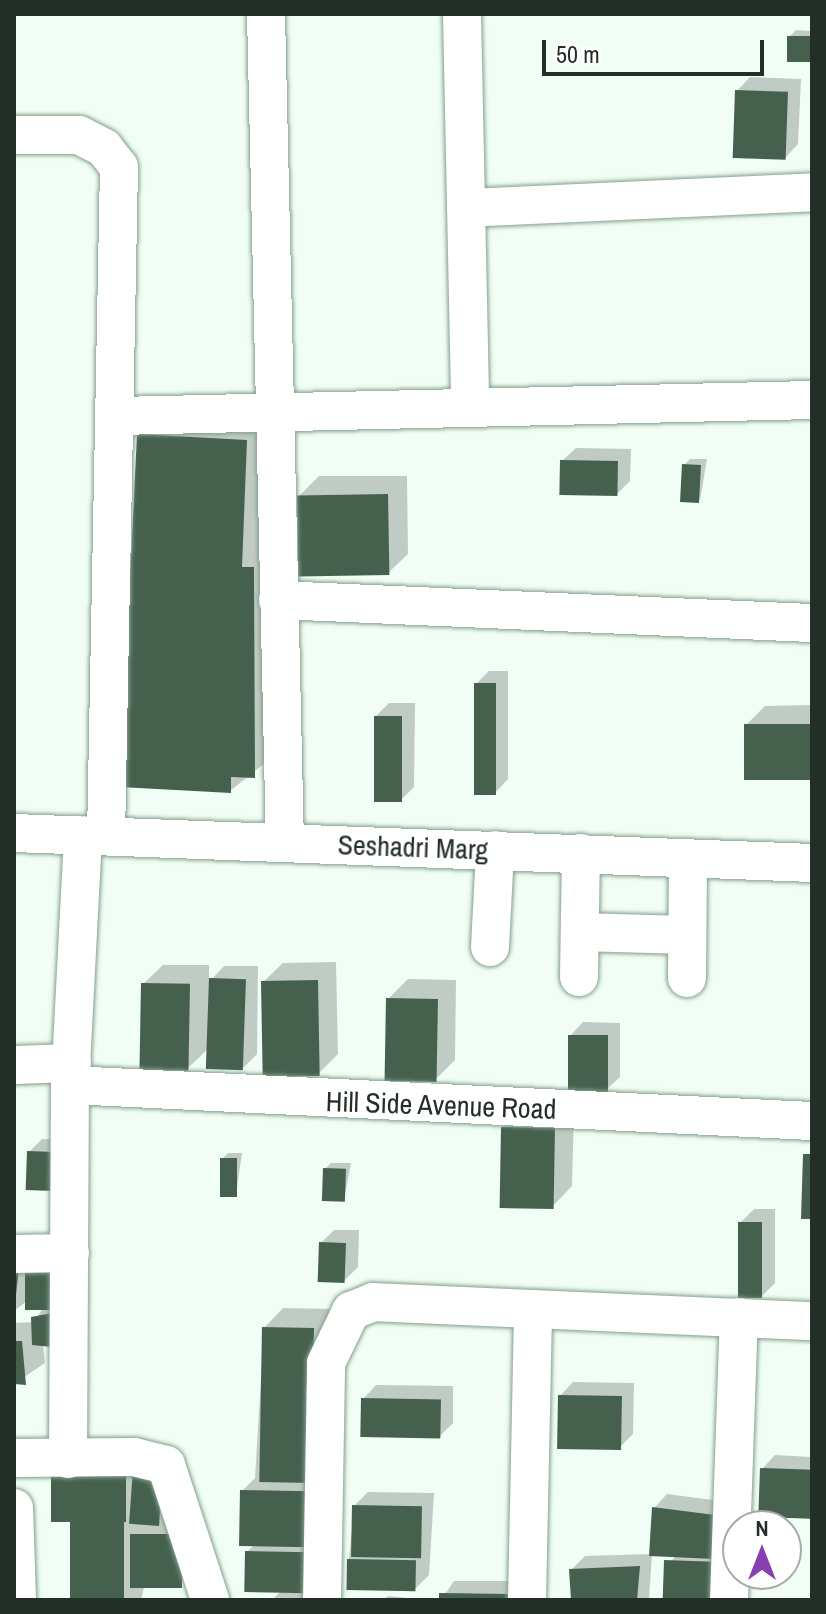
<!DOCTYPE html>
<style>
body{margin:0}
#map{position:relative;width:826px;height:1614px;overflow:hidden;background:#f1fef5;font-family:"Archivo Narrow",sans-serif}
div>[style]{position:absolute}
.shadow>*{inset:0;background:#0003}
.building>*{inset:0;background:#45614e;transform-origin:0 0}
.roads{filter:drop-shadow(0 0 2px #82a08b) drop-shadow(0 0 2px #82a08b)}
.minor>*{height:38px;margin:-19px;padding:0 19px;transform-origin:19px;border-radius:19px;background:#fff}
span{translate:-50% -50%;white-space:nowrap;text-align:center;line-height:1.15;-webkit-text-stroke:8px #fff;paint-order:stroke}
.street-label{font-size:28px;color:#222e26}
.frame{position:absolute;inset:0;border:16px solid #222e26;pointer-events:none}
.north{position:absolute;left:722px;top:1510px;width:80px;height:80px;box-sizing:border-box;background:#fff;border:2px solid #a7aba8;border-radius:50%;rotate:0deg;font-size:22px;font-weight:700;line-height:32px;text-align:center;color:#222e26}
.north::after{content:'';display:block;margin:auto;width:28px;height:36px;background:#883fb1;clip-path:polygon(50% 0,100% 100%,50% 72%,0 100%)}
.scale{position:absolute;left:542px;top:40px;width:222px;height:36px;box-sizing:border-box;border:4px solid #222e26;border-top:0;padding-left:10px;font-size:24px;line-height:28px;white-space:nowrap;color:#222e26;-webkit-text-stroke:6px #fff;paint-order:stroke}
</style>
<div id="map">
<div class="shadow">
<div style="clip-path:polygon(796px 30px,812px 31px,812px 60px,789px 37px)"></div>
<div style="clip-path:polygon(750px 77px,801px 79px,798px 144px,785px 158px,737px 91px)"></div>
<div style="clip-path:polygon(272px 415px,280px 751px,230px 791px,139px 435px)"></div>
<div style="clip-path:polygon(576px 448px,631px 449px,630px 481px,617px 494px,562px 461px)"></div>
<div style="clip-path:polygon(690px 459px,707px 459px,700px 500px,684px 465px)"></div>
<div style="clip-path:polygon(319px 476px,407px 476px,408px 554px,388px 573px,299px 496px)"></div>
<div style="clip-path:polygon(489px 671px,508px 671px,508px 779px,495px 793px,476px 684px)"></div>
<div style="clip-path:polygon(389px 703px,415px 703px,414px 787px,401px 800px,376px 716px)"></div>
<div style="clip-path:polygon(812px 705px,812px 777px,746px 725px,765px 706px)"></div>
<div style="clip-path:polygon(336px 962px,338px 1054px,318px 1074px,263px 982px,283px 963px)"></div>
<div style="clip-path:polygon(163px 965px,209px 965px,209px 982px,224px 966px,258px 966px,257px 1054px,243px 1068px,210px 1047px,188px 1068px,143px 984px)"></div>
<div style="clip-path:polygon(408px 979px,456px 980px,455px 1060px,435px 1080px,388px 999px)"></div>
<div style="clip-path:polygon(583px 1022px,620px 1023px,620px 1077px,606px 1090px,570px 1036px)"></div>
<div style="clip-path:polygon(522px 1108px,574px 1109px,572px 1186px,553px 1206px,503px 1127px)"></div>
<div style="clip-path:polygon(42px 1139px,74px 1140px,75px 1176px,29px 1152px)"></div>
<div style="clip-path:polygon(228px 1153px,242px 1153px,236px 1195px,222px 1159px)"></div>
<div style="clip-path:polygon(331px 1163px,351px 1163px,344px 1200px,325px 1169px)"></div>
<div style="clip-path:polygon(754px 1209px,775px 1209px,775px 1283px,762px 1296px,740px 1223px)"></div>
<div style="clip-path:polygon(334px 1230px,359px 1230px,358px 1267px,345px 1280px,321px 1243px)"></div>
<div style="clip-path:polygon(14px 1241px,81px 1252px,43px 1344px,45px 1363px,14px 1384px,14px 1323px,34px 1322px,43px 1308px,27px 1301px,14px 1311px)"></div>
<div style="clip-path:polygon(283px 1308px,333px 1309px,308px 1600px,272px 1600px,282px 1590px,247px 1552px,255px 1544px,242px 1491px,255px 1478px,264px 1328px)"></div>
<div style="clip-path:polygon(573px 1382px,634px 1383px,633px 1434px,620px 1447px,560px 1396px)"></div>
<div style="clip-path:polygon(376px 1385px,453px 1386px,453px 1423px,440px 1436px,363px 1399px)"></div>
<div style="clip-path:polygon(775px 1455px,812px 1457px,812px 1518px,762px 1469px)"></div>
<div style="clip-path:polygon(145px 1456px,196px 1568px,183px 1581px,145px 1584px,141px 1600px,75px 1600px,71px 1519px)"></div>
<div style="clip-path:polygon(368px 1492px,434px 1493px,429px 1575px,416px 1588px,349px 1560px,354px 1506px)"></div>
<div style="clip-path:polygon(667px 1494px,728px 1502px,738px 1543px,665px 1600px,666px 1566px,677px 1555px,652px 1554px,649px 1600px,573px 1600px,571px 1570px,585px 1556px,652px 1554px,654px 1508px)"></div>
<div style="clip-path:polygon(454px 1581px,525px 1581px,525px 1600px,441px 1600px)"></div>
<div style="clip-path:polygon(388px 1596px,428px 1600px,384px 1600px)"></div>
</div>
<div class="building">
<div style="left:787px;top:36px;width:25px;height:26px"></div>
<div style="left:735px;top:90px;width:53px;height:68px;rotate:2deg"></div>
<div style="clip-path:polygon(137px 434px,247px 440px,242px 567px,254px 567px,255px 778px,231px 777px,231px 793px,120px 787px)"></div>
<div style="left:560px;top:460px;width:58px;height:35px;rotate:1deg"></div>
<div style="left:682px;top:464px;width:19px;height:38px;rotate:3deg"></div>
<div style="left:388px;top:494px;width:81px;height:91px;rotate:89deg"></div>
<div style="left:474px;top:683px;width:22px;height:112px"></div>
<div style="left:374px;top:716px;width:28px;height:86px"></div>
<div style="left:744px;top:724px;width:68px;height:56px"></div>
<div style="left:209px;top:978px;width:37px;height:91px;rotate:2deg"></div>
<div style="left:318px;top:980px;width:96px;height:57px;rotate:89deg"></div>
<div style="left:141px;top:983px;width:49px;height:87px;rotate:1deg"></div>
<div style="left:386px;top:998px;width:52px;height:83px;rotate:1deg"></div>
<div style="left:568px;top:1035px;width:40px;height:57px"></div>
<div style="left:501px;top:1127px;width:54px;height:81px;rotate:1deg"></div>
<div style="left:27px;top:1151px;width:35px;height:39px;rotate:2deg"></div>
<div style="clip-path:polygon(803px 1154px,812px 1154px,812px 1219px,801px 1219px)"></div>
<div style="left:220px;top:1158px;width:17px;height:39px"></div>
<div style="left:323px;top:1168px;width:23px;height:33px;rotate:2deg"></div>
<div style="left:738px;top:1222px;width:24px;height:76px"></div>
<div style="left:319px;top:1242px;width:27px;height:40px;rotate:2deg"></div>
<div style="clip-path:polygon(14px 1258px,20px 1258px,14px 1313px)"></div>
<div style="clip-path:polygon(25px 1264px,69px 1264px,69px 1310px,62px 1348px,32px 1345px,31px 1317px,69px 1310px,25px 1310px)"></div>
<div style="left:262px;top:1327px;width:52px;height:155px;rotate:1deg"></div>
<div style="clip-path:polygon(14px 1341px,22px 1341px,26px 1385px,14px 1384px)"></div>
<div style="left:558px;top:1395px;width:64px;height:54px;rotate:1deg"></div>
<div style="left:361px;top:1398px;width:80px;height:39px;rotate:1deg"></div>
<div style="left:51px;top:1463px;width:75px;height:59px"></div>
<div style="left:133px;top:1468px;width:30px;height:56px;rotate:4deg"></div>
<div style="left:760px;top:1468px;width:52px;height:49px;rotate:2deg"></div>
<div style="left:240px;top:1490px;width:70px;height:56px;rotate:1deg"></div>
<div style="left:352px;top:1505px;width:70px;height:52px;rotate:1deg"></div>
<div style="clip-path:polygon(652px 1507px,715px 1515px,715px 1559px,649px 1556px)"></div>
<div style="left:70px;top:1522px;width:54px;height:78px"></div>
<div style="left:130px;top:1534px;width:52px;height:54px"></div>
<div style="left:245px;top:1551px;width:66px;height:41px;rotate:1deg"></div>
<div style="left:347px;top:1559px;width:69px;height:31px;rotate:1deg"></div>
<div style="left:721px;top:1562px;width:38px;height:57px;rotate:92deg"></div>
<div style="clip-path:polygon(640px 1566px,637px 1600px,571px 1600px,569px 1569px)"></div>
<div style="clip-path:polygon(439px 1593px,512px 1594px,512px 1600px,439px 1600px)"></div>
</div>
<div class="roads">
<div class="minor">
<div style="left:266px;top:14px;width:829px;rotate:88.69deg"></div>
<div style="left:462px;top:14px;width:394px;rotate:88.8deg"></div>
<div style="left:14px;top:135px;width:65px"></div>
<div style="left:79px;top:135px;width:28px;rotate:27deg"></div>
<div style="left:104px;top:148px;width:24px;rotate:52deg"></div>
<div style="left:119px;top:167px;width:669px;rotate:91.11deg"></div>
<div style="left:466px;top:208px;width:346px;rotate:-2.6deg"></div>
<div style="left:118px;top:416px;width:694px;rotate:-1.32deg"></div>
<div style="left:278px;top:600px;width:534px;rotate:2.47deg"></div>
<div style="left:14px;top:833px;width:799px;rotate:2.15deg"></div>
<div style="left:580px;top:932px;width:107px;rotate:1.6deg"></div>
<div style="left:490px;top:947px;width:97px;rotate:-87deg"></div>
<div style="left:579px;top:977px;width:124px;rotate:-89.1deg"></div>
<div style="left:687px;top:978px;width:120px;rotate:-89.5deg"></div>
<div style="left:14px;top:1065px;width:58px;rotate:-2deg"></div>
<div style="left:70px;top:1085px;width:743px;rotate:2.78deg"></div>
<div style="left:14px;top:1254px;width:56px;rotate:-1deg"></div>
<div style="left:14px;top:1458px;width:120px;rotate:-0.5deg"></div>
<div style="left:134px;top:1457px;width:33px;rotate:14deg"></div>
<div style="left:166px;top:1465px;width:142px;rotate:71.9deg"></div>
<div style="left:68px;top:1459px;width:374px;rotate:-89.7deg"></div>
<div style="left:70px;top:1085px;width:250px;rotate:-87deg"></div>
<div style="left:14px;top:1508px;width:92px;rotate:88.1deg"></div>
<div style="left:322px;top:1600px;width:237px;rotate:-89deg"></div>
<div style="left:326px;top:1363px;width:58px;rotate:-64.3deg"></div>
<div style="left:351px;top:1311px;width:24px;rotate:-22deg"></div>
<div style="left:373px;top:1302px;width:439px;rotate:2.5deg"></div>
<div style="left:527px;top:1600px;width:291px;rotate:-88.8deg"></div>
<div style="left:729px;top:1600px;width:283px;rotate:-88deg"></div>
</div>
</div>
<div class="street-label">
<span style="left:413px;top:847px;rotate:2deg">Seshadri Marg</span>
<span style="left:441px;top:1105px;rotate:2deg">Hill Side Avenue Road</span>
</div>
<div class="frame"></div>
<div class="north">N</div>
<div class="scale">50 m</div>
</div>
